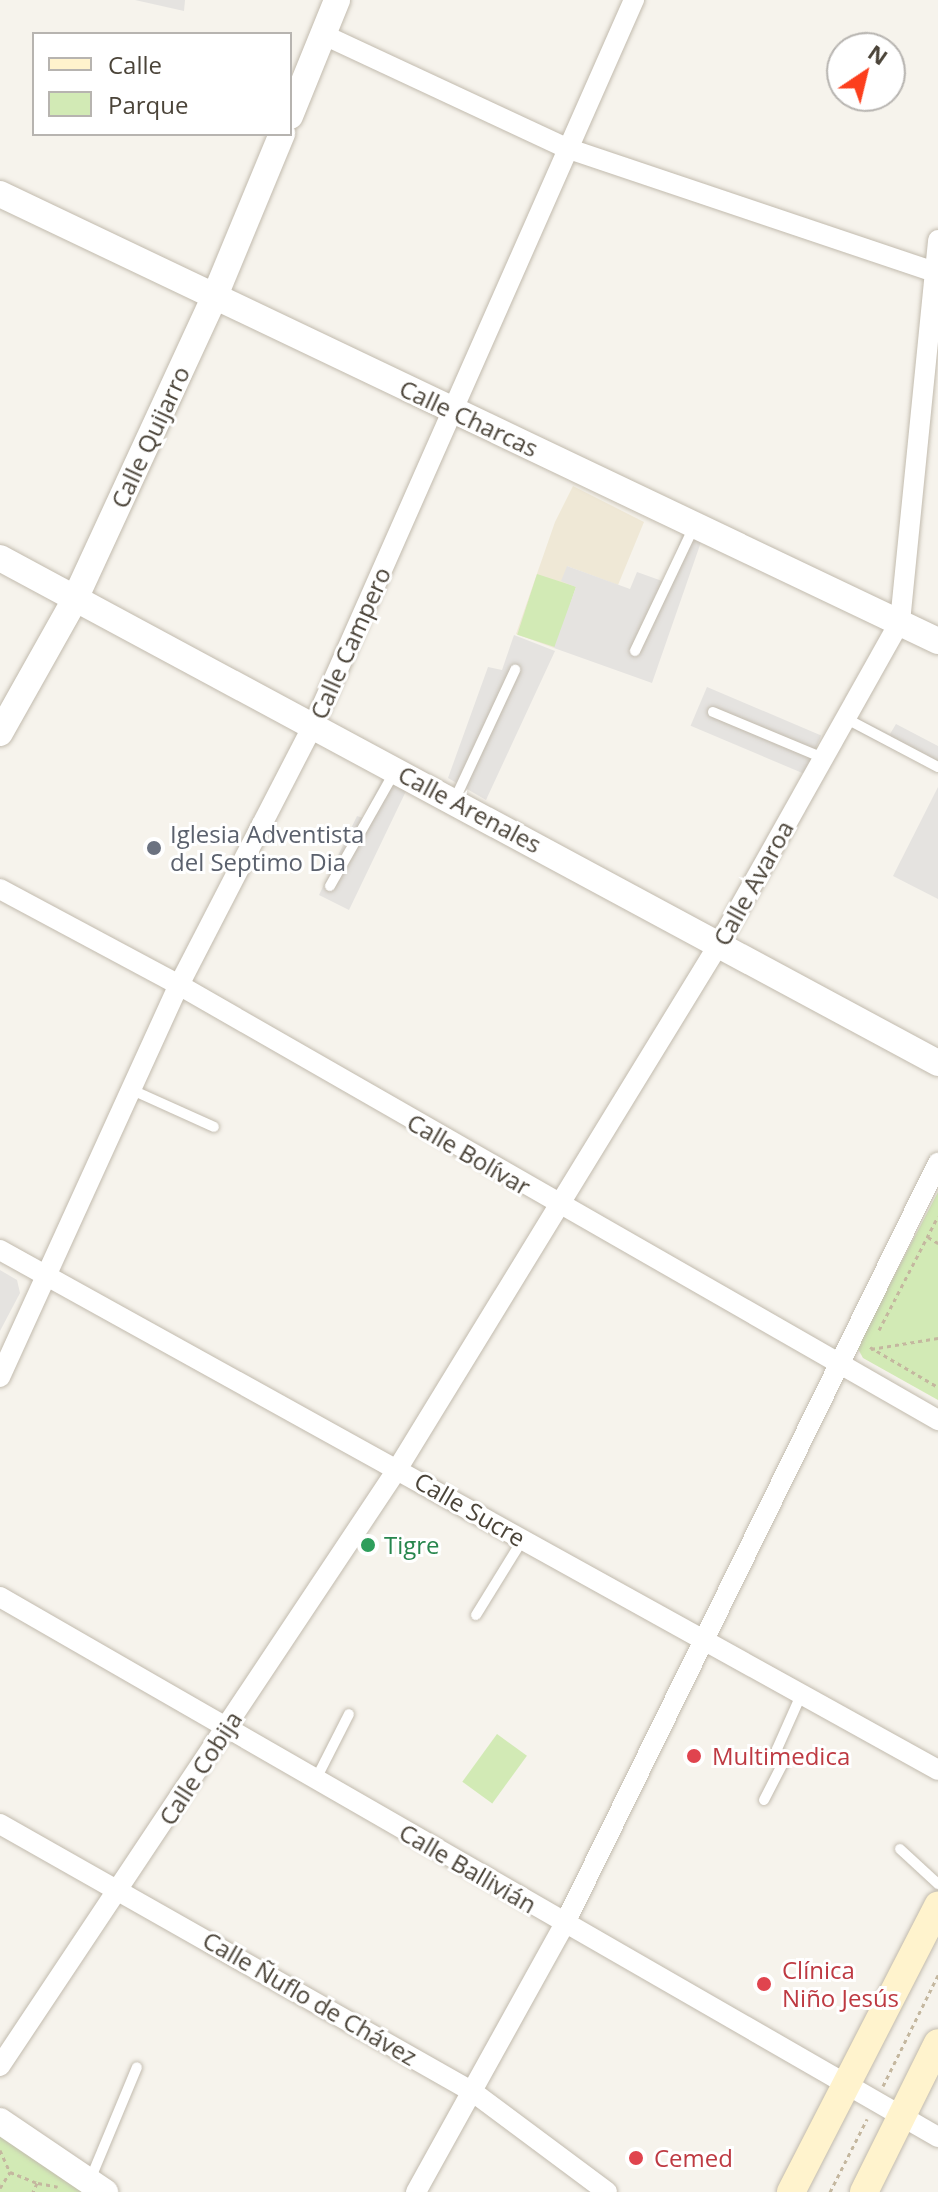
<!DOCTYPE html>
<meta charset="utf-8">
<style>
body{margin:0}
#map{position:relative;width:938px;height:2192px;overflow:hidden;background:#f6f3ec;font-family:"Open Sans",sans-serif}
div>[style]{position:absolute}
.education>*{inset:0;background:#efe8d6}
.green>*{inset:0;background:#d2eab5;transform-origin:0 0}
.parking>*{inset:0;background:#e5e3e0;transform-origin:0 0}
.path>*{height:3px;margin-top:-1.5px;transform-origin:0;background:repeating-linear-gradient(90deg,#c4b79f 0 4px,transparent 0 8px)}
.roads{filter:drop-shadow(0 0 2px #c2bbae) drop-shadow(0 0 2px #c2bbae)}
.service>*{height:10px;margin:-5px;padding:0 5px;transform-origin:5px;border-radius:5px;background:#fff}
.minor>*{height:20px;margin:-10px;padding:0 10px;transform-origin:10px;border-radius:10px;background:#fff}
.tertiary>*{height:26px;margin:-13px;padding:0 13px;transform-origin:13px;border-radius:13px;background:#fff}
.secondary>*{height:28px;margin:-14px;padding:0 14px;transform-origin:14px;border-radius:14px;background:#fff3cd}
.dots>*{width:22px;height:22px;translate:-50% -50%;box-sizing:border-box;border:4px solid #fff;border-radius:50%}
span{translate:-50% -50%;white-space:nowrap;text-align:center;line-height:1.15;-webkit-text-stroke:6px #fff;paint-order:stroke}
.street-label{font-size:24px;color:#4b4439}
.worship-label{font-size:24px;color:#5b616d}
.left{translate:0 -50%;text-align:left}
.leisure-label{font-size:24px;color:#27864d}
.health-label{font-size:24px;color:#be3a42}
.legend{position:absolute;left:32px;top:32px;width:260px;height:104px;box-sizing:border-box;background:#fff;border:2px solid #b7b4b0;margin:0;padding:10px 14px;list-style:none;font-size:24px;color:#4b4439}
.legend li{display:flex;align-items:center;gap:16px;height:40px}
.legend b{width:40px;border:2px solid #b7b4b0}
.north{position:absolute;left:826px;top:32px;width:80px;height:80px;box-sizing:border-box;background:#fff;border:2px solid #b7b4b0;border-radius:50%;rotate:35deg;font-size:22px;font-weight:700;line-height:32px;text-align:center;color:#4b4439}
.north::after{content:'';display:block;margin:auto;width:28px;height:36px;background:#fc3f1d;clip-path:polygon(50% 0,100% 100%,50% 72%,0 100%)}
</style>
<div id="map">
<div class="education">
<div style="clip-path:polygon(573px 486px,644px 522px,618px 585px,567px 566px,576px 587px,554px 648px,516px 634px,555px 522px)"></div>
</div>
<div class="green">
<div style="left:537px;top:574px;width:41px;height:64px;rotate:18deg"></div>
<div style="clip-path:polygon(938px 1192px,938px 1400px,863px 1358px,857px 1347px)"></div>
<div style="left:497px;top:1734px;width:37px;height:59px;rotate:36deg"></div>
<div style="clip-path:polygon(0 2129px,92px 2192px,0 2192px)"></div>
</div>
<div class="parking">
<div style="clip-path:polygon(135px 0,185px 0,184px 11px)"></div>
<div style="clip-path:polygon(682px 535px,701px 542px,652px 683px,554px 648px,576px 587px,561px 581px,567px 566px,630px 589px,637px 572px,665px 582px)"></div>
<div style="clip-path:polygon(514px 635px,555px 651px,486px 800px,448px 778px,488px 667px,502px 670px)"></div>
<div style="left:707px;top:687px;width:124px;height:42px;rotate:23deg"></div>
<div style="clip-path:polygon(858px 718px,890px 734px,896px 724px,938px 746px,938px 772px,852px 729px)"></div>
<div style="clip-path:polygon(383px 777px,407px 789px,349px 910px,319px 895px,357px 816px,363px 818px)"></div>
<div style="clip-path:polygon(938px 787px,938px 899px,893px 876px)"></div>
<div style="clip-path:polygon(0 1270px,17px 1280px,20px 1293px,0 1331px)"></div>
</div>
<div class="path">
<div style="left:928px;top:1237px;width:12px;rotate:31deg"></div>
<div style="left:879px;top:1330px;width:128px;rotate:-62.6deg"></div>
<div style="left:870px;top:1347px;width:79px;rotate:30.5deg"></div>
<div style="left:871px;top:1349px;width:68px;rotate:-9.3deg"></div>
<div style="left:883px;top:2086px;width:124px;rotate:-63.6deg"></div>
<div style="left:0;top:2150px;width:24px;rotate:66deg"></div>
<div style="left:38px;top:2183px;width:20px;rotate:11deg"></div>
<div style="left:0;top:2188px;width:19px;rotate:-58deg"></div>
<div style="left:10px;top:2172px;width:29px;rotate:22deg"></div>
<div style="left:37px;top:2183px;width:10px;rotate:114deg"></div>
<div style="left:830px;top:2192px;width:82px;rotate:-63.1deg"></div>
</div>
<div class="roads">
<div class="service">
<div style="left:635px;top:651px;width:137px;rotate:-64.6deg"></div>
<div style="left:713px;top:712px;width:119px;rotate:22.7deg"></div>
<div style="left:845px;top:718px;width:105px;rotate:27.8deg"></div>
<div style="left:454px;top:801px;width:145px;rotate:-65deg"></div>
<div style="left:330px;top:886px;width:132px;rotate:-60.5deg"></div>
<div style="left:130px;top:1089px;width:92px;rotate:24.3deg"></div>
<div style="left:476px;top:1615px;width:89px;rotate:-58.3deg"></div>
<div style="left:315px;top:1781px;width:75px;rotate:-63.1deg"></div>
<div style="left:764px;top:1800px;width:42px;rotate:-62.8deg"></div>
<div style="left:783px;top:1763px;width:15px;rotate:-113deg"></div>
<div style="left:777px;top:1749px;width:59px;rotate:-66deg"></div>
<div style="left:900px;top:1849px;width:52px;rotate:42.6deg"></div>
<div style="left:90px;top:2180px;width:122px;rotate:-67.4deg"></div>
</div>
<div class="minor">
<div style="left:324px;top:35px;width:270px;rotate:25deg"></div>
<div style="left:569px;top:149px;width:389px;rotate:18.6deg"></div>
<div style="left:0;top:889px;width:203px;rotate:28.2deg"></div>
<div style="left:179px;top:985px;width:875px;rotate:29.82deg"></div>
<div style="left:0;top:1250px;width:1072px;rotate:29deg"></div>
<div style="left:0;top:1377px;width:431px;rotate:-65.5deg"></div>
<div style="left:179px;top:985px;width:294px;rotate:-62.7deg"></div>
<div style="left:314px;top:724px;width:792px;rotate:-66.16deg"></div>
<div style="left:0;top:1597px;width:1082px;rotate:29.93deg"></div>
<div style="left:0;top:1824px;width:544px;rotate:29.54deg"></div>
<div style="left:473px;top:2092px;width:167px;rotate:36.7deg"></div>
<div style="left:0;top:2066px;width:718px;rotate:-56.35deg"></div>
<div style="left:398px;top:1468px;width:615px;rotate:-58.51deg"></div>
<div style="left:719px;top:944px;width:369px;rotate:-60.7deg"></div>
<div style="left:900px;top:622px;width:384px;rotate:-84.3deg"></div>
<div style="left:416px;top:2192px;width:308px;rotate:-61deg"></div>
<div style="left:565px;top:1923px;width:847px;rotate:-63.86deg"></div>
</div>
<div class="tertiary">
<div style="left:290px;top:116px;width:125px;rotate:-67.9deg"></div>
<div style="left:0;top:194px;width:1039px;rotate:25.48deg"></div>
<div style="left:0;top:558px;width:1065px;rotate:28.3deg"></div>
<div style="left:0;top:733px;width:151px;rotate:-60.7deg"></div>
<div style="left:74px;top:601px;width:334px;rotate:-65.2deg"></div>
<div style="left:214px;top:298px;width:178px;rotate:-67.5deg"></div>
<div style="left:0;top:2121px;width:127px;rotate:34.1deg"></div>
</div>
<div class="secondary">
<div style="left:791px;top:2192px;width:322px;rotate:-62.8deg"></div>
<div style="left:864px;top:2192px;width:166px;rotate:-63.6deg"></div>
</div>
</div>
<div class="dots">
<div style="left:154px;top:848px;background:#6b7280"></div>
<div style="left:368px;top:1545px;background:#2e9e5b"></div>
<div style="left:694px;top:1756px;background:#e0444e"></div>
<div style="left:764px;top:1984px;background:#e0444e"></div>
<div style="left:636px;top:2158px;background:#e0444e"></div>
</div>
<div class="street-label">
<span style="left:469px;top:418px;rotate:25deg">Calle Charcas</span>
<span style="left:150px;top:437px;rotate:-65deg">Calle Quijarro</span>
<span style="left:350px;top:643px;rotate:-66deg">Calle Campero</span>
<span style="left:470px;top:809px;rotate:28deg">Calle Arenales</span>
<span style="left:753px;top:883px;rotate:-61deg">Calle Avaroa</span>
<span style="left:469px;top:1154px;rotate:30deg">Calle Bolívar</span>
<span style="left:470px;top:1509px;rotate:30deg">Calle Sucre</span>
<span style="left:200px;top:1768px;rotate:-57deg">Calle Cobija</span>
<span style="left:468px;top:1868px;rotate:30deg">Calle Ballivián</span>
<span style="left:310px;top:1998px;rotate:30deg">Calle Ñuflo de Chávez</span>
</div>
<div class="worship-label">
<span class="left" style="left:170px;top:848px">Iglesia Adventista<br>del Septimo Dia</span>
</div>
<div class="leisure-label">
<span class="left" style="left:384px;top:1545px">Tigre</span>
</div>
<div class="health-label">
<span class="left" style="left:712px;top:1756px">Multimedica</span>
<span class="left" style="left:782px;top:1984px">Clínica<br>Niño Jesús</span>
<span class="left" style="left:654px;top:2158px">Cemed</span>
</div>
<ul class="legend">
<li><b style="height:10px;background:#fff3cd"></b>Calle</li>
<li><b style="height:22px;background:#d2eab5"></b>Parque</li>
</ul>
<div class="north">N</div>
</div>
